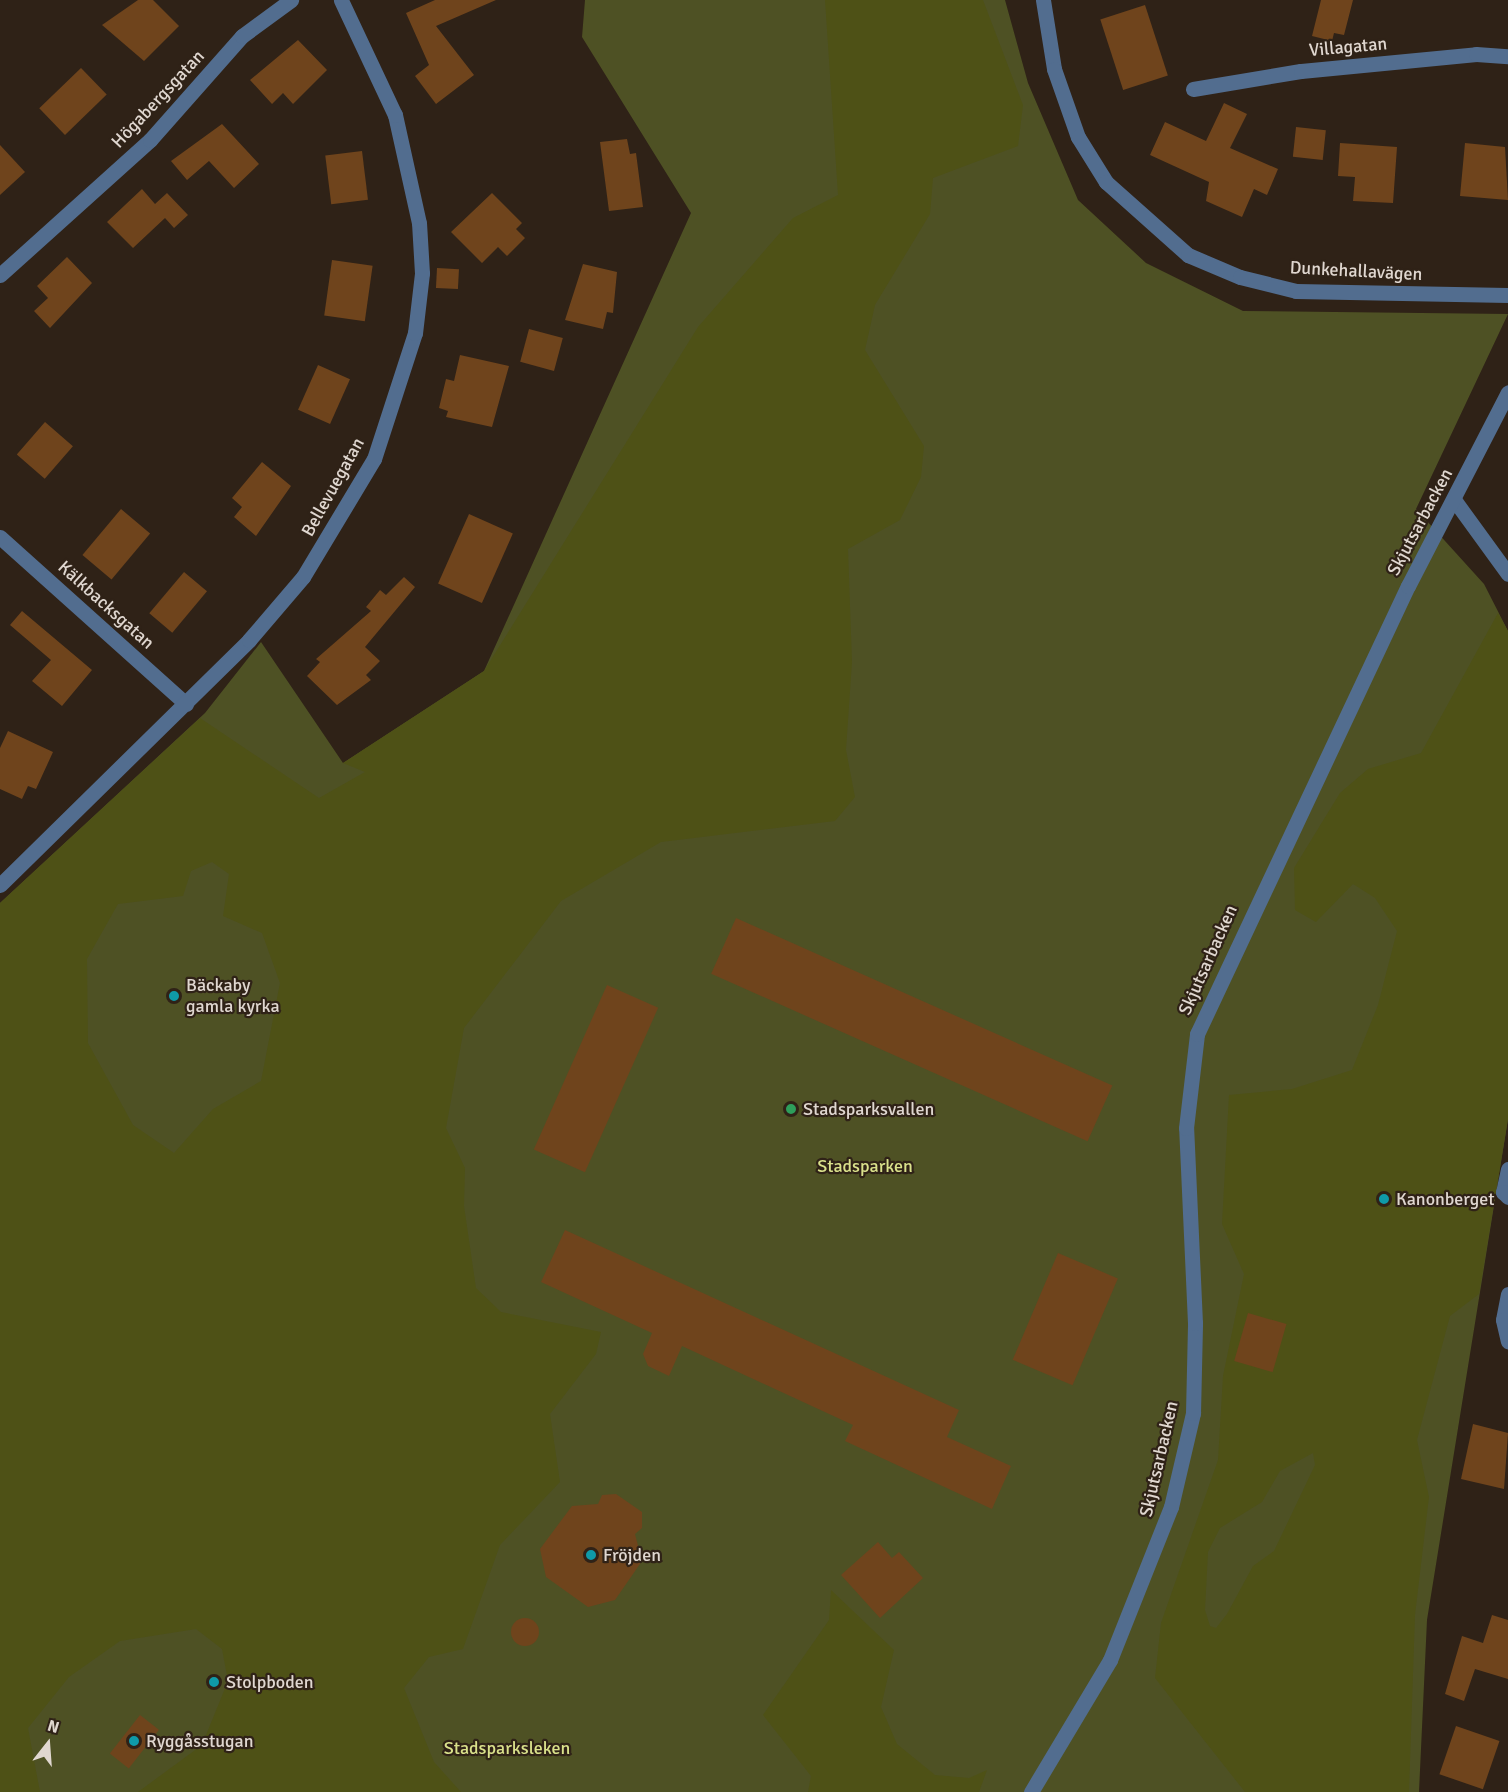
<!DOCTYPE html>
<meta charset="utf-8">
<style>
body{margin:0}
#map{position:relative;width:1508px;height:1792px;overflow:hidden;background:#2f2217;font-family:Signika,sans-serif}
div>[style]{position:absolute}
.green>*{inset:0;background:#4e5124}
.forest>*{inset:0;background:#4e5116}
.building>*{inset:0;background:#6f441c;transform-origin:0 0}
.round{border-radius:50%}
.minor>*{height:15px;margin:-7.5px;padding:0 7.5px;transform-origin:7.5px;border-radius:7.5px;background:#526d8f}
.dots>*{width:16px;height:16px;translate:-50% -50%;box-sizing:border-box;border:3px solid #2f2217;border-radius:50%}
span{translate:-50% -50%;white-space:nowrap;text-align:center;line-height:1.15;-webkit-text-stroke:4.5px #2f2217;paint-order:stroke}
.street-label{font-size:18px;color:#e0d7d0}
.poi-label{font-size:18px;color:#e0d7d0}
.left{translate:0 -50%;text-align:left}
.park-label{font-size:18px;color:#dae18b}
.north{position:absolute;left:18px;top:1714px;width:60px;height:60px;-webkit-text-stroke:4px #2f2217;paint-order:stroke;rotate:17deg;font-size:16px;font-weight:700;line-height:24px;text-align:center;color:#e0d7d0}
.north::after{content:'';display:block;margin:auto;width:21px;height:27px;background:#e0d7d0;clip-path:polygon(50% 0,100% 100%,50% 72%,0 100%)}
</style>
<div id="map">
<div class="green">
<div style="clip-path:polygon(585px 0,1005px 0,1028px 83px,1078px 200px,1146px 263px,1243px 311px,1508px 314px,1416px 509px,1484px 584px,1508px 631px,1508px 1119px,1427px 1620px,1419px 1792px,0 1792px,0 903px,205px 713px,261px 642px,343px 763px,484px 671px,691px 213px,582px 37px)"></div>
</div>
<div class="forest">
<div style="clip-path:polygon(evenodd,825px 0,983px 0,1023px 105px,1018px 146px,933px 178px,930px 214px,875px 305px,865px 350px,924px 446px,921px 477px,900px 520px,848px 549px,852px 662px,846px 750px,855px 797px,835px 821px,661px 842px,561px 901px,464px 1028px,446px 1128px,465px 1168px,464px 1206px,476px 1288px,501px 1312px,601px 1332px,596px 1354px,550px 1414px,560px 1482px,500px 1545px,463px 1649px,429px 1657px,404px 1688px,434px 1762px,461px 1792px,138px 1792px,202px 1745px,228px 1681px,222px 1649px,196px 1629px,120px 1641px,69px 1677px,28px 1728px,40px 1792px,0 1792px,0 903px,200px 718px,319px 798px,365px 772px,343px 763px,484px 671px,698px 327px,793px 218px,838px 195px,825px 0,212px 862px,229px 874px,223px 916px,262px 933px,280px 983px,261px 1081px,213px 1109px,174px 1153px,133px 1125px,88px 1043px,87px 959px,118px 904px,183px 896px,191px 871px,212px 862px)"></div>
<div style="clip-path:polygon(evenodd,1498px 613px,1508px 631px,1508px 1119px,1479px 1294px,1450px 1316px,1417px 1440px,1429px 1497px,1415px 1615px,1409px 1792px,1245px 1792px,1155px 1678px,1161px 1623px,1218px 1460px,1223px 1376px,1244px 1274px,1222px 1224px,1229px 1095px,1292px 1089px,1352px 1070px,1378px 1005px,1397px 931px,1375px 898px,1353px 884px,1316px 922px,1295px 910px,1294px 868px,1340px 793px,1368px 769px,1421px 753px,1498px 613px,1313px 1453px,1315px 1465px,1274px 1551px,1253px 1566px,1227px 1614px,1216px 1628px,1210px 1626px,1205px 1610px,1208px 1552px,1220px 1528px,1262px 1502px,1280px 1471px,1313px 1453px)"></div>
<div style="clip-path:polygon(831px 1590px,894px 1650px,881px 1707px,897px 1744px,935px 1775px,969px 1778px,987px 1770px,979px 1792px,808px 1792px,811px 1776px,763px 1715px,829px 1620px)"></div>
</div>
<div class="building">
<div style="clip-path:polygon(138px 0,153px 0,179px 26px,144px 61px,102px 25px)"></div>
<div style="clip-path:polygon(435px 0,496px 0,436px 26px,474px 75px,436px 104px,415px 76px,429px 65px,406px 13px)"></div>
<div style="clip-path:polygon(1321px 0,1353px 0,1344px 35px,1334px 33px,1332px 41px,1312px 36px)"></div>
<div style="left:1145px;top:5px;width:74px;height:47px;rotate:72deg"></div>
<div style="clip-path:polygon(298px 40px,327px 70px,293px 104px,283px 93px,272px 104px,250px 80px)"></div>
<div style="left:81px;top:68px;width:37px;height:58px;rotate:46deg"></div>
<div style="clip-path:polygon(1224px 103px,1247px 114px,1230px 148px,1278px 169px,1267px 195px,1254px 189px,1242px 217px,1206px 201px,1209px 182px,1150px 155px,1165px 122px,1206px 141px)"></div>
<div style="clip-path:polygon(222px 124px,259px 164px,234px 188px,209px 161px,187px 180px,171px 161px)"></div>
<div style="left:1296px;top:127px;width:30px;height:30px;rotate:6deg"></div>
<div style="clip-path:polygon(627px 139px,630px 154px,636px 153px,643px 207px,609px 211px,600px 142px)"></div>
<div style="clip-path:polygon(1340px 143px,1397px 147px,1393px 203px,1353px 201px,1355px 177px,1338px 176px)"></div>
<div style="clip-path:polygon(1465px 143px,1505px 147px,1508px 200px,1460px 196px)"></div>
<div style="clip-path:polygon(0 145px,25px 172px,0 195px)"></div>
<div style="left:362px;top:151px;width:49px;height:37px;rotate:83deg"></div>
<div style="clip-path:polygon(142px 189px,155px 204px,167px 193px,188px 215px,174px 228px,165px 218px,133px 248px,107px 222px)"></div>
<div style="clip-path:polygon(492px 193px,522px 223px,516px 229px,525px 238px,507px 256px,498px 247px,482px 263px,451px 232px)"></div>
<div style="clip-path:polygon(67px 257px,92px 283px,50px 328px,34px 311px,48px 298px,37px 286px)"></div>
<div style="left:332px;top:260px;width:41px;height:56px;rotate:8deg"></div>
<div style="clip-path:polygon(583px 264px,617px 272px,613px 313px,607px 312px,603px 329px,565px 320px)"></div>
<div style="left:437px;top:268px;width:22px;height:20px;rotate:3deg"></div>
<div style="left:529px;top:329px;width:35px;height:34px;rotate:15deg"></div>
<div style="clip-path:polygon(460px 355px,509px 366px,492px 427px,446px 417px,448px 411px,439px 408px,446px 379px,454px 381px)"></div>
<div style="left:318px;top:365px;width:35px;height:49px;rotate:24deg"></div>
<div style="left:45px;top:422px;width:37px;height:43px;rotate:41deg"></div>
<div style="clip-path:polygon(262px 462px,291px 486px,256px 536px,234px 517px,242px 507px,232px 498px)"></div>
<div style="left:121px;top:509px;width:38px;height:60px;rotate:40deg"></div>
<div style="left:469px;top:514px;width:48px;height:76px;rotate:24deg"></div>
<div style="left:184px;top:572px;width:30px;height:54px;rotate:40deg"></div>
<div style="clip-path:polygon(404px 577px,415px 587px,365px 647px,380px 661px,366px 675px,371px 680px,337px 705px,307px 676px,320px 662px,316px 659px,371px 611px,366px 607px,380px 590px,386px 595px)"></div>
<div style="clip-path:polygon(22px 611px,92px 670px,62px 706px,32px 681px,51px 660px,10px 625px)"></div>
<div style="clip-path:polygon(8px 731px,53px 752px,36px 789px,28px 786px,22px 799px,0 789px,0 748px)"></div>
<div style="left:736px;top:918px;width:412px;height:61px;rotate:24deg"></div>
<div style="left:607px;top:985px;width:56px;height:180px;rotate:24deg"></div>
<div style="clip-path:polygon(565px 1230px,959px 1410px,947px 1437px,1011px 1466px,992px 1509px,845px 1441px,853px 1425px,682px 1346px,669px 1376px,648px 1366px,643px 1354px,652px 1333px,541px 1282px)"></div>
<div style="left:1058px;top:1253px;width:65px;height:116px;rotate:23deg"></div>
<div style="left:1248px;top:1313px;width:40px;height:50px;rotate:16deg"></div>
<div style="clip-path:polygon(1473px 1424px,1508px 1433px,1504px 1489px,1461px 1479px)"></div>
<div style="clip-path:polygon(616px 1494px,642px 1512px,642px 1528px,635px 1534px,642px 1561px,615px 1600px,588px 1607px,546px 1577px,540px 1549px,572px 1506px,598px 1504px,602px 1495px)"></div>
<div style="clip-path:polygon(878px 1542px,892px 1558px,899px 1552px,923px 1578px,880px 1618px,841px 1575px)"></div>
<div style="clip-path:polygon(1492px 1615px,1508px 1620px,1508px 1679px,1475px 1669px,1464px 1701px,1445px 1694px,1462px 1636px,1483px 1643px)"></div>
<div class="round" style="left:511px;top:1618px;width:28px;height:28px"></div>
<div style="left:140px;top:1715px;width:24px;height:49px;rotate:38deg"></div>
<div style="left:1456px;top:1726px;width:46px;height:51px;rotate:19deg"></div>
</div>
<div class="minor">
<div style="left:1043px;top:0;width:70px;rotate:80.9deg"></div>
<div style="left:1054px;top:69px;width:72px;rotate:70.6deg"></div>
<div style="left:1078px;top:137px;width:53px;rotate:58.1deg"></div>
<div style="left:1106px;top:182px;width:110px;rotate:41.7deg"></div>
<div style="left:1188px;top:255px;width:56px;rotate:22.9deg"></div>
<div style="left:1240px;top:277px;width:58px;rotate:14deg"></div>
<div style="left:1296px;top:291px;width:212px;rotate:1.1deg"></div>
<div style="left:1193px;top:89px;width:109px;rotate:-9.5deg"></div>
<div style="left:1301px;top:71px;width:176px;rotate:-5.5deg"></div>
<div style="left:1476px;top:54px;width:32px;rotate:4deg"></div>
<div style="left:0;top:275px;width:202px;rotate:-42deg"></div>
<div style="left:150px;top:140px;width:139px;rotate:-48.5deg"></div>
<div style="left:242px;top:36px;width:61px;rotate:-36.3deg"></div>
<div style="left:1455px;top:501px;width:90px;rotate:54deg"></div>
<div style="left:0;top:537px;width:250px;rotate:41.9deg"></div>
<div style="left:0;top:885px;width:349px;rotate:-44.5deg"></div>
<div style="left:249px;top:640px;width:83px;rotate:-49.4deg"></div>
<div style="left:303px;top:577px;width:138px;rotate:-59deg"></div>
<div style="left:374px;top:459px;width:133px;rotate:-72deg"></div>
<div style="left:415px;top:333px;width:60px;rotate:-83.3deg"></div>
<div style="left:422px;top:273px;width:50px;rotate:-93.4deg"></div>
<div style="left:419px;top:223px;width:111px;rotate:-102.5deg"></div>
<div style="left:395px;top:115px;width:127px;rotate:-115.2deg"></div>
<div style="left:1508px;top:1169px;width:24px;rotate:102deg"></div>
<div style="left:1503px;top:1192px;width:7px;rotate:45deg"></div>
<div style="left:1508px;top:1294px;width:26px;rotate:101deg"></div>
<div style="left:1503px;top:1320px;width:22px;rotate:77deg"></div>
<div style="left:1031px;top:1792px;width:154px;rotate:-59.1deg"></div>
<div style="left:1110px;top:1660px;width:165px;rotate:-68.3deg"></div>
<div style="left:1171px;top:1507px;width:97px;rotate:-76.8deg"></div>
<div style="left:1193px;top:1413px;width:90px;rotate:-88.7deg"></div>
<div style="left:1195px;top:1323px;width:195px;rotate:-92.6deg"></div>
<div style="left:1186px;top:1128px;width:95px;rotate:-83.3deg"></div>
<div style="left:1197px;top:1034px;width:495px;rotate:-64.8deg"></div>
<div style="left:1408px;top:586px;width:218px;rotate:-62.7deg"></div>
</div>
<div class="dots">
<div style="left:174px;top:996px;background:#0f9aa8"></div>
<div style="left:791px;top:1109px;background:#2e9e5b"></div>
<div style="left:1384px;top:1199px;background:#0f9aa8"></div>
<div style="left:591px;top:1555px;background:#0f9aa8"></div>
<div style="left:214px;top:1682px;background:#0f9aa8"></div>
<div style="left:134px;top:1741px;background:#0f9aa8"></div>
</div>
<div class="street-label">
<span style="left:1348px;top:47px;rotate:-5deg">Villagatan</span>
<span style="left:158px;top:99px;rotate:-47deg">Högabergsgatan</span>
<span style="left:1356px;top:271px;rotate:3deg">Dunkehallavägen</span>
<span style="left:333px;top:487px;rotate:-61deg">Bellevuegatan</span>
<span style="left:1420px;top:522px;rotate:-62deg">Skjutsarbacken</span>
<span style="left:106px;top:605px;rotate:42deg">Kälkbacksgatan</span>
<span style="left:1208px;top:960px;rotate:-66deg">Skjutsarbacken</span>
<span style="left:1159px;top:1459px;rotate:-77deg">Skjutsarbacken</span>
</div>
<div class="poi-label">
<span class="left" style="left:186px;top:996px">Bäckaby<br>gamla kyrka</span>
<span class="left" style="left:803px;top:1109px">Stadsparksvallen</span>
<span class="left" style="left:1396px;top:1199px">Kanonberget</span>
<span class="left" style="left:603px;top:1555px">Fröjden</span>
<span class="left" style="left:226px;top:1682px">Stolpboden</span>
<span class="left" style="left:146px;top:1741px">Ryggåsstugan</span>
</div>
<div class="park-label">
<span style="left:865px;top:1166px">Stadsparken</span>
<span style="left:507px;top:1748px">Stadsparksleken</span>
</div>
<div class="north">N</div>
</div>
